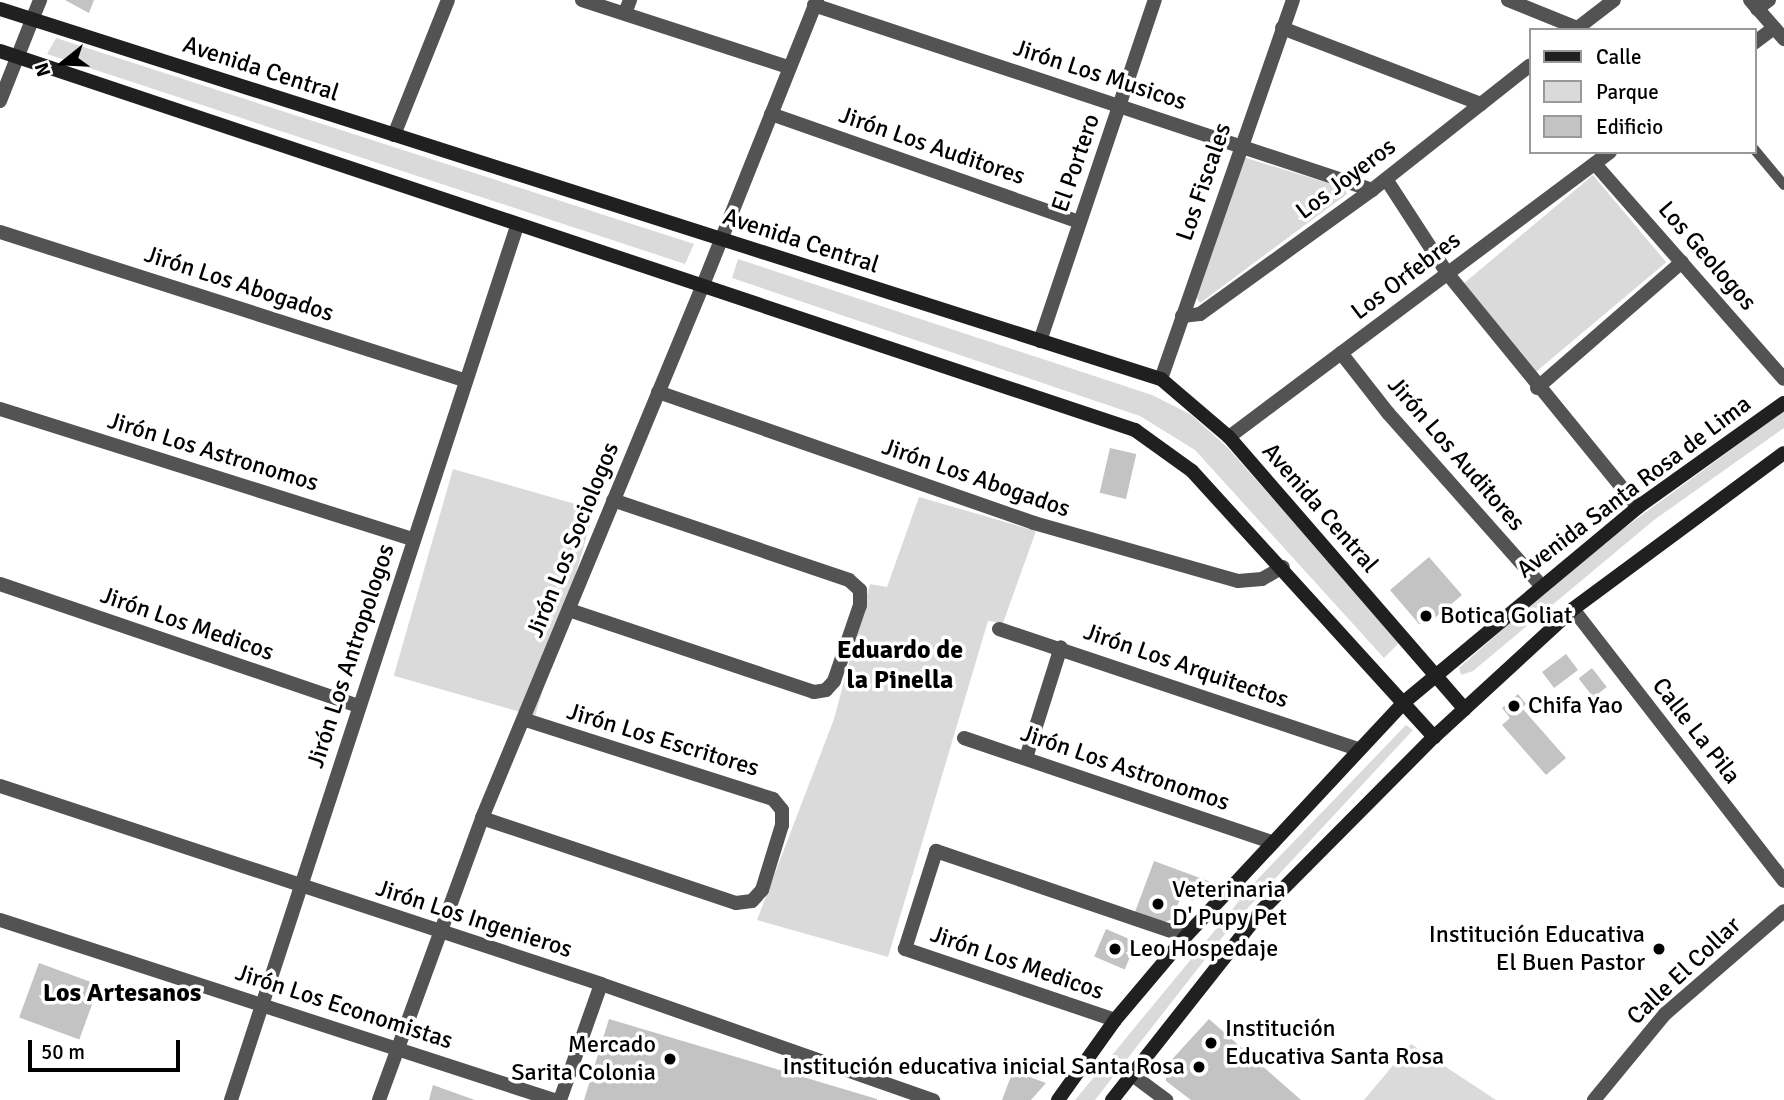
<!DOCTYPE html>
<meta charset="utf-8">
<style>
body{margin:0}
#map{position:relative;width:1784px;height:1100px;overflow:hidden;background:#fff;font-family:Signika,sans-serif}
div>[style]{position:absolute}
.green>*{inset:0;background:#dadada;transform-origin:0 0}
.building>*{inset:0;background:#c3c3c3;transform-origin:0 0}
.service>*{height:10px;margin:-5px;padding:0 5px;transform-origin:5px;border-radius:5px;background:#535353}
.minor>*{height:14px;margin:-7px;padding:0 7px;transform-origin:7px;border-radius:7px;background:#535353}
.tertiary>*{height:14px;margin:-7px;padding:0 7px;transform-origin:7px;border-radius:7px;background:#535353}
.secondary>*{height:14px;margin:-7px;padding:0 7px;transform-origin:7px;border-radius:7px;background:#202020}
.dots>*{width:19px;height:19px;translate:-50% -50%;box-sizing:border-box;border:4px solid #fff;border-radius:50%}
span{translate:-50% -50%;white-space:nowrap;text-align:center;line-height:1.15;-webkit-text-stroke:7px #fff;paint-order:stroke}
.street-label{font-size:24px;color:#000}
.poi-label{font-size:24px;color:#000}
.left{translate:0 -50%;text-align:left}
.right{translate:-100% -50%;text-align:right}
.neighbourhood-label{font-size:26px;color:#000;font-weight:700}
.legend{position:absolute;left:1529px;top:28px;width:228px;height:126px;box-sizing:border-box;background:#fff;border:2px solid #999;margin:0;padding:9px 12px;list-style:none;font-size:21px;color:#000}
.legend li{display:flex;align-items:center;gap:14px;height:35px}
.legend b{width:35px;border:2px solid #999}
.north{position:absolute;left:28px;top:28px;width:70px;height:70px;-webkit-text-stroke:5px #fff;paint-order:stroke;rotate:252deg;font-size:19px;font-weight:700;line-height:28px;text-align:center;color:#000}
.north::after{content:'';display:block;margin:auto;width:24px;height:32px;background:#000;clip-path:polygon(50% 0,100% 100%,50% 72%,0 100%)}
.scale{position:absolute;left:28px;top:1040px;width:152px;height:32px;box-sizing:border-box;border:4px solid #000;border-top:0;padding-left:9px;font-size:21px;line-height:24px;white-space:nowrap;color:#000;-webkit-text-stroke:5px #fff;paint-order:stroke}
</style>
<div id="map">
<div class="green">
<div style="clip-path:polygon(56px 38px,694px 244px,685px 264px,47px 54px)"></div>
<div style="clip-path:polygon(1243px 157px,1344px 188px,1347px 194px,1200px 303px,1194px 293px)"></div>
<div style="left:1593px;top:175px;width:114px;height:172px;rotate:50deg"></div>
<div style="clip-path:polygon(738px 259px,1152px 395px,1190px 414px,1226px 446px,1400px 642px,1384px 658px,1195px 450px,1140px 416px,732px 278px)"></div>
<div style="clip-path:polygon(1784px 411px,1784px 428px,1654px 520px,1473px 671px,1461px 675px,1459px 668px,1582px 559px)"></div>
<div style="left:453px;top:469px;width:147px;height:215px;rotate:16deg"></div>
<div style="clip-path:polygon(919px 497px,1036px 531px,1003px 623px,988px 621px,888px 957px,757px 920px,834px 719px,870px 584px,887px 587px)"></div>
<div style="clip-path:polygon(1406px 725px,1413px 730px,1232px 925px,1095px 1100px,1075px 1100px,1253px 884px)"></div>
<div style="clip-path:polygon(1411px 1044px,1496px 1100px,1364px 1100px)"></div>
</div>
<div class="building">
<div style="clip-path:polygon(65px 0,94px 0,89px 13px)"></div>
<div style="left:1110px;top:448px;width:27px;height:46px;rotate:13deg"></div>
<div style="clip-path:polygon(1429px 557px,1462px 595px,1430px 622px,1419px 624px,1390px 590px)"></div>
<div style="left:1566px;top:654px;width:20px;height:30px;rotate:53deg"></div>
<div style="left:1592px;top:668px;width:24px;height:17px;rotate:52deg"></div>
<div style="clip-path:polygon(1518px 694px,1526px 704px,1522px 708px,1566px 758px,1546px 775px,1502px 725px,1510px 718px,1502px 708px)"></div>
<div style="clip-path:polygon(1154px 861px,1211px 882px,1193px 901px,1181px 897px,1172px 919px,1163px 923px,1135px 912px)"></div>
<div style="left:1106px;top:929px;width:33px;height:30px;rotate:23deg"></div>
<div style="left:39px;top:963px;width:64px;height:58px;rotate:20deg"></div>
<div style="clip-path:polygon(609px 1019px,877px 1099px,877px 1100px,584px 1100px)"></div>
<div style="clip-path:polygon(1209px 1019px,1301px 1100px,1191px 1100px,1166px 1081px,1165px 1067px)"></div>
<div style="clip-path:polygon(1013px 1071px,1046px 1083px,1031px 1100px,1002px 1100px)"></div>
<div style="clip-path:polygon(433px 1085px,475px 1100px,429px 1100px)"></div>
</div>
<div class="service">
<div style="left:1754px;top:149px;width:47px;rotate:50.2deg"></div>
</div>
<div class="minor">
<div style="left:582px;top:0;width:217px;rotate:18deg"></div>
<div style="left:1508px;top:0;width:74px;rotate:22.1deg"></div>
<div style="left:814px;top:5px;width:588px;rotate:18.34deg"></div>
<div style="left:1757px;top:9px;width:15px;rotate:-37deg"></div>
<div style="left:625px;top:13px;width:14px;rotate:-69deg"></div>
<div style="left:32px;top:20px;width:22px;rotate:-68deg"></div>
<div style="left:1282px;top:28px;width:213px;rotate:20.9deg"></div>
<div style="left:1575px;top:30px;width:49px;rotate:-37.6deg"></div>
<div style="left:1754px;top:43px;width:25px;rotate:-37deg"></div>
<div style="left:771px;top:114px;width:326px;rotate:19.3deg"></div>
<div style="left:394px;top:135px;width:145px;rotate:-68.2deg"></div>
<div style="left:1595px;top:164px;width:286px;rotate:48.7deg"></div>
<div style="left:1386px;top:179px;width:112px;rotate:57deg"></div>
<div style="left:1447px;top:273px;width:302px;rotate:50.8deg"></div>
<div style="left:0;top:232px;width:488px;rotate:17.7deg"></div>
<div style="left:1182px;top:316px;width:18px;rotate:-6deg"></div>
<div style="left:1200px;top:314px;width:212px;rotate:-35.8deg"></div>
<div style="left:1372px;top:190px;width:201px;rotate:-38.3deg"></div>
<div style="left:1040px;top:341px;width:360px;rotate:-71.4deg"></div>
<div style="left:1341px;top:353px;width:76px;rotate:51.9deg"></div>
<div style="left:1388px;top:413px;width:229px;rotate:48.4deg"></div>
<div style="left:1161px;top:379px;width:401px;rotate:-70.8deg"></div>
<div style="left:1537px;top:388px;width:192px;rotate:-41deg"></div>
<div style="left:658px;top:392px;width:398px;rotate:19.2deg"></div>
<div style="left:1034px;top:523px;width:212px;rotate:15.9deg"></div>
<div style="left:1238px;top:581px;width:24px;rotate:-5deg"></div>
<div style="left:1262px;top:579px;width:24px;rotate:-30deg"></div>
<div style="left:0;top:409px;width:433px;rotate:17.5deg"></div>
<div style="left:1229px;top:437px;width:476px;rotate:-36.8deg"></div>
<div style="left:0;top:584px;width:379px;rotate:18.8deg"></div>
<div style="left:1573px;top:609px;width:344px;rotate:52.2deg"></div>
<div style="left:569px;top:610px;width:258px;rotate:18.5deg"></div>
<div style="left:814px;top:692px;width:12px;rotate:-9deg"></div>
<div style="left:826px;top:690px;width:12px;rotate:-48deg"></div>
<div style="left:834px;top:681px;width:80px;rotate:-71.1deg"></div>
<div style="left:860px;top:605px;width:15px;rotate:-90deg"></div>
<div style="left:860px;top:590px;width:15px;rotate:-138deg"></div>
<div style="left:849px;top:580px;width:249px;rotate:-161.3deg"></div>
<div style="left:999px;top:629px;width:379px;rotate:18.5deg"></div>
<div style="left:964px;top:738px;width:324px;rotate:18.7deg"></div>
<div style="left:1026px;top:758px;width:116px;rotate:-72.5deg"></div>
<div style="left:0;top:786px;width:633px;rotate:18.23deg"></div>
<div style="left:601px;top:984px;width:352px;rotate:19.3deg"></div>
<div style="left:482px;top:818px;width:268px;rotate:18.5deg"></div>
<div style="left:736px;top:903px;width:16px;rotate:-7deg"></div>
<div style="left:752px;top:901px;width:15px;rotate:-48deg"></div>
<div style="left:762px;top:890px;width:68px;rotate:-72.9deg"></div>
<div style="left:782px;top:825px;width:15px;rotate:-90deg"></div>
<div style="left:782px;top:810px;width:14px;rotate:-129deg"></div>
<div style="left:773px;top:799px;width:260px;rotate:-162.3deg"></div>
<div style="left:0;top:920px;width:583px;rotate:18deg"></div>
<div style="left:1115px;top:1020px;width:222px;rotate:-161.3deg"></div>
<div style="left:905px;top:949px;width:103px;rotate:-72.4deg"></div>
<div style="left:936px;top:851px;width:264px;rotate:18.8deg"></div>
<div style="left:1131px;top:1074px;width:44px;rotate:36.6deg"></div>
<div style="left:231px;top:1100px;width:920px;rotate:-71.88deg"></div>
<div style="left:379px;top:1100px;width:300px;rotate:-69.9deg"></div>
<div style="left:482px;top:818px;width:577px;rotate:-67.48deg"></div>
<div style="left:560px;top:1100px;width:123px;rotate:-70.5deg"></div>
<div style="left:1594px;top:1100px;width:112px;rotate:-50.5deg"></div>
<div style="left:1665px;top:1014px;width:157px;rotate:-40.9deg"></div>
</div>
<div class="tertiary">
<div style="left:1750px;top:0;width:52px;rotate:48.9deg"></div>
<div style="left:0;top:101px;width:87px;rotate:-68.4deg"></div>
<div style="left:703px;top:285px;width:307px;rotate:-68.2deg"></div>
</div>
<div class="secondary">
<div style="left:0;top:9px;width:1219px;rotate:17.68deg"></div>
<div style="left:1161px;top:379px;width:89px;rotate:40.5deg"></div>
<div style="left:1229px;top:437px;width:360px;rotate:49.1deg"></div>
<div style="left:0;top:51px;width:1197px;rotate:18.47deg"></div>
<div style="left:1135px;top:430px;width:70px;rotate:35.7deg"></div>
<div style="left:1192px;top:471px;width:360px;rotate:47.7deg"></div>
<div style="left:1058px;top:1100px;width:98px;rotate:-54.5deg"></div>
<div style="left:1115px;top:1020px;width:110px;rotate:-49.8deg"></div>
<div style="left:1186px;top:936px;width:318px;rotate:-47deg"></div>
<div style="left:1403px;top:703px;width:306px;rotate:-39.8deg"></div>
<div style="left:1638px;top:507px;width:179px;rotate:-35.5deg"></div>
<div style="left:1112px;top:1100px;width:241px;rotate:-51.7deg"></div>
<div style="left:1261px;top:911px;width:245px;rotate:-45.2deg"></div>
<div style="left:1434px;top:737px;width:189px;rotate:-42.6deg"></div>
<div style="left:1573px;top:609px;width:262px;rotate:-36.5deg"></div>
</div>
<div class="dots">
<div style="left:1426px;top:616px;background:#000"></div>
<div style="left:1514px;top:706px;background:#000"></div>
<div style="left:1158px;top:904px;background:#000"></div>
<div style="left:1115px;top:949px;background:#000"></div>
<div style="left:1659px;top:949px;background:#000"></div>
<div style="left:1211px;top:1043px;background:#000"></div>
<div style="left:670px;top:1059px;background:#000"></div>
<div style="left:1199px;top:1067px;background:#000"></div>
</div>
<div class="street-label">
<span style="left:261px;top:69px;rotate:18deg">Avenida Central</span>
<span style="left:1100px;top:75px;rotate:18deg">Jirón Los Musicos</span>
<span style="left:932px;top:146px;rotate:19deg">Jirón Los Auditores</span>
<span style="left:1076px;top:163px;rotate:-71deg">El Portero</span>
<span style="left:1346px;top:179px;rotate:-37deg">Los Joyeros</span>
<span style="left:1204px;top:182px;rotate:-71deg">Los Fiscales</span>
<span style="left:801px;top:241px;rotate:18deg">Avenida Central</span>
<span style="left:1707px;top:256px;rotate:49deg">Los Geologos</span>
<span style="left:1406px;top:276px;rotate:-37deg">Los Orfebres</span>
<span style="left:239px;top:284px;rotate:18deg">Jirón Los Abogados</span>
<span style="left:213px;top:452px;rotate:17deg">Jirón Los Astronomos</span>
<span style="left:1456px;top:454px;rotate:49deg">Jirón Los Auditores</span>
<span style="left:976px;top:478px;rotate:19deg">Jirón Los Abogados</span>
<span style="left:1634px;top:487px;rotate:-37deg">Avenida Santa Rosa de Lima</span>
<span style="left:1320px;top:508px;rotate:49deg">Avenida Central</span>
<span style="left:573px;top:540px;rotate:-68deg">Jirón Los Sociologos</span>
<span style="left:187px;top:624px;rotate:19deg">Jirón Los Medicos</span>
<span style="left:351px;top:656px;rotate:-72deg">Jirón Los Antropologos</span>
<span style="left:1186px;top:666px;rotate:19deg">Jirón Los Arquitectos</span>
<span style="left:1696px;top:731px;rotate:52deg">Calle La Pila</span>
<span style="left:663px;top:740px;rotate:17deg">Jirón Los Escritores</span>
<span style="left:1125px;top:768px;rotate:19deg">Jirón Los Astronomos</span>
<span style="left:474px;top:919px;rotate:18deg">Jirón Los Ingenieros</span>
<span style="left:1017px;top:963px;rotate:19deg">Jirón Los Medicos</span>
<span style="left:1684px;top:971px;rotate:-43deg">Calle El Collar</span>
<span style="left:344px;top:1007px;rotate:18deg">Jirón Los Economistas</span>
</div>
<div class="poi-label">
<span class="left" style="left:1440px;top:616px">Botica Goliat</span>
<span class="left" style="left:1528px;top:706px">Chifa Yao</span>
<span class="left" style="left:1172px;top:904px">Veterinaria<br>D' Pupy Pet</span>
<span class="right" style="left:1645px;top:949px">Institución Educativa<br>El Buen Pastor</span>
<span class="left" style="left:1129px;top:949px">Leo Hospedaje</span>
<span class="left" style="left:1225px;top:1043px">Institución<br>Educativa Santa Rosa</span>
<span class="right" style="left:656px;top:1059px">Mercado<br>Sarita Colonia</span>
<span class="right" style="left:1185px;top:1067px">Institución educativa inicial Santa Rosa</span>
</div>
<div class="neighbourhood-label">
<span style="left:900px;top:666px">Eduardo de<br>la Pinella</span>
<span style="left:122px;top:994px">Los Artesanos</span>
</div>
<ul class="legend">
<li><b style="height:9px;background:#202020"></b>Calle</li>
<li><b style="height:19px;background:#dadada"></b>Parque</li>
<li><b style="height:19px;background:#c3c3c3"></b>Edificio</li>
</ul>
<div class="north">N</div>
<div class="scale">50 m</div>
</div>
